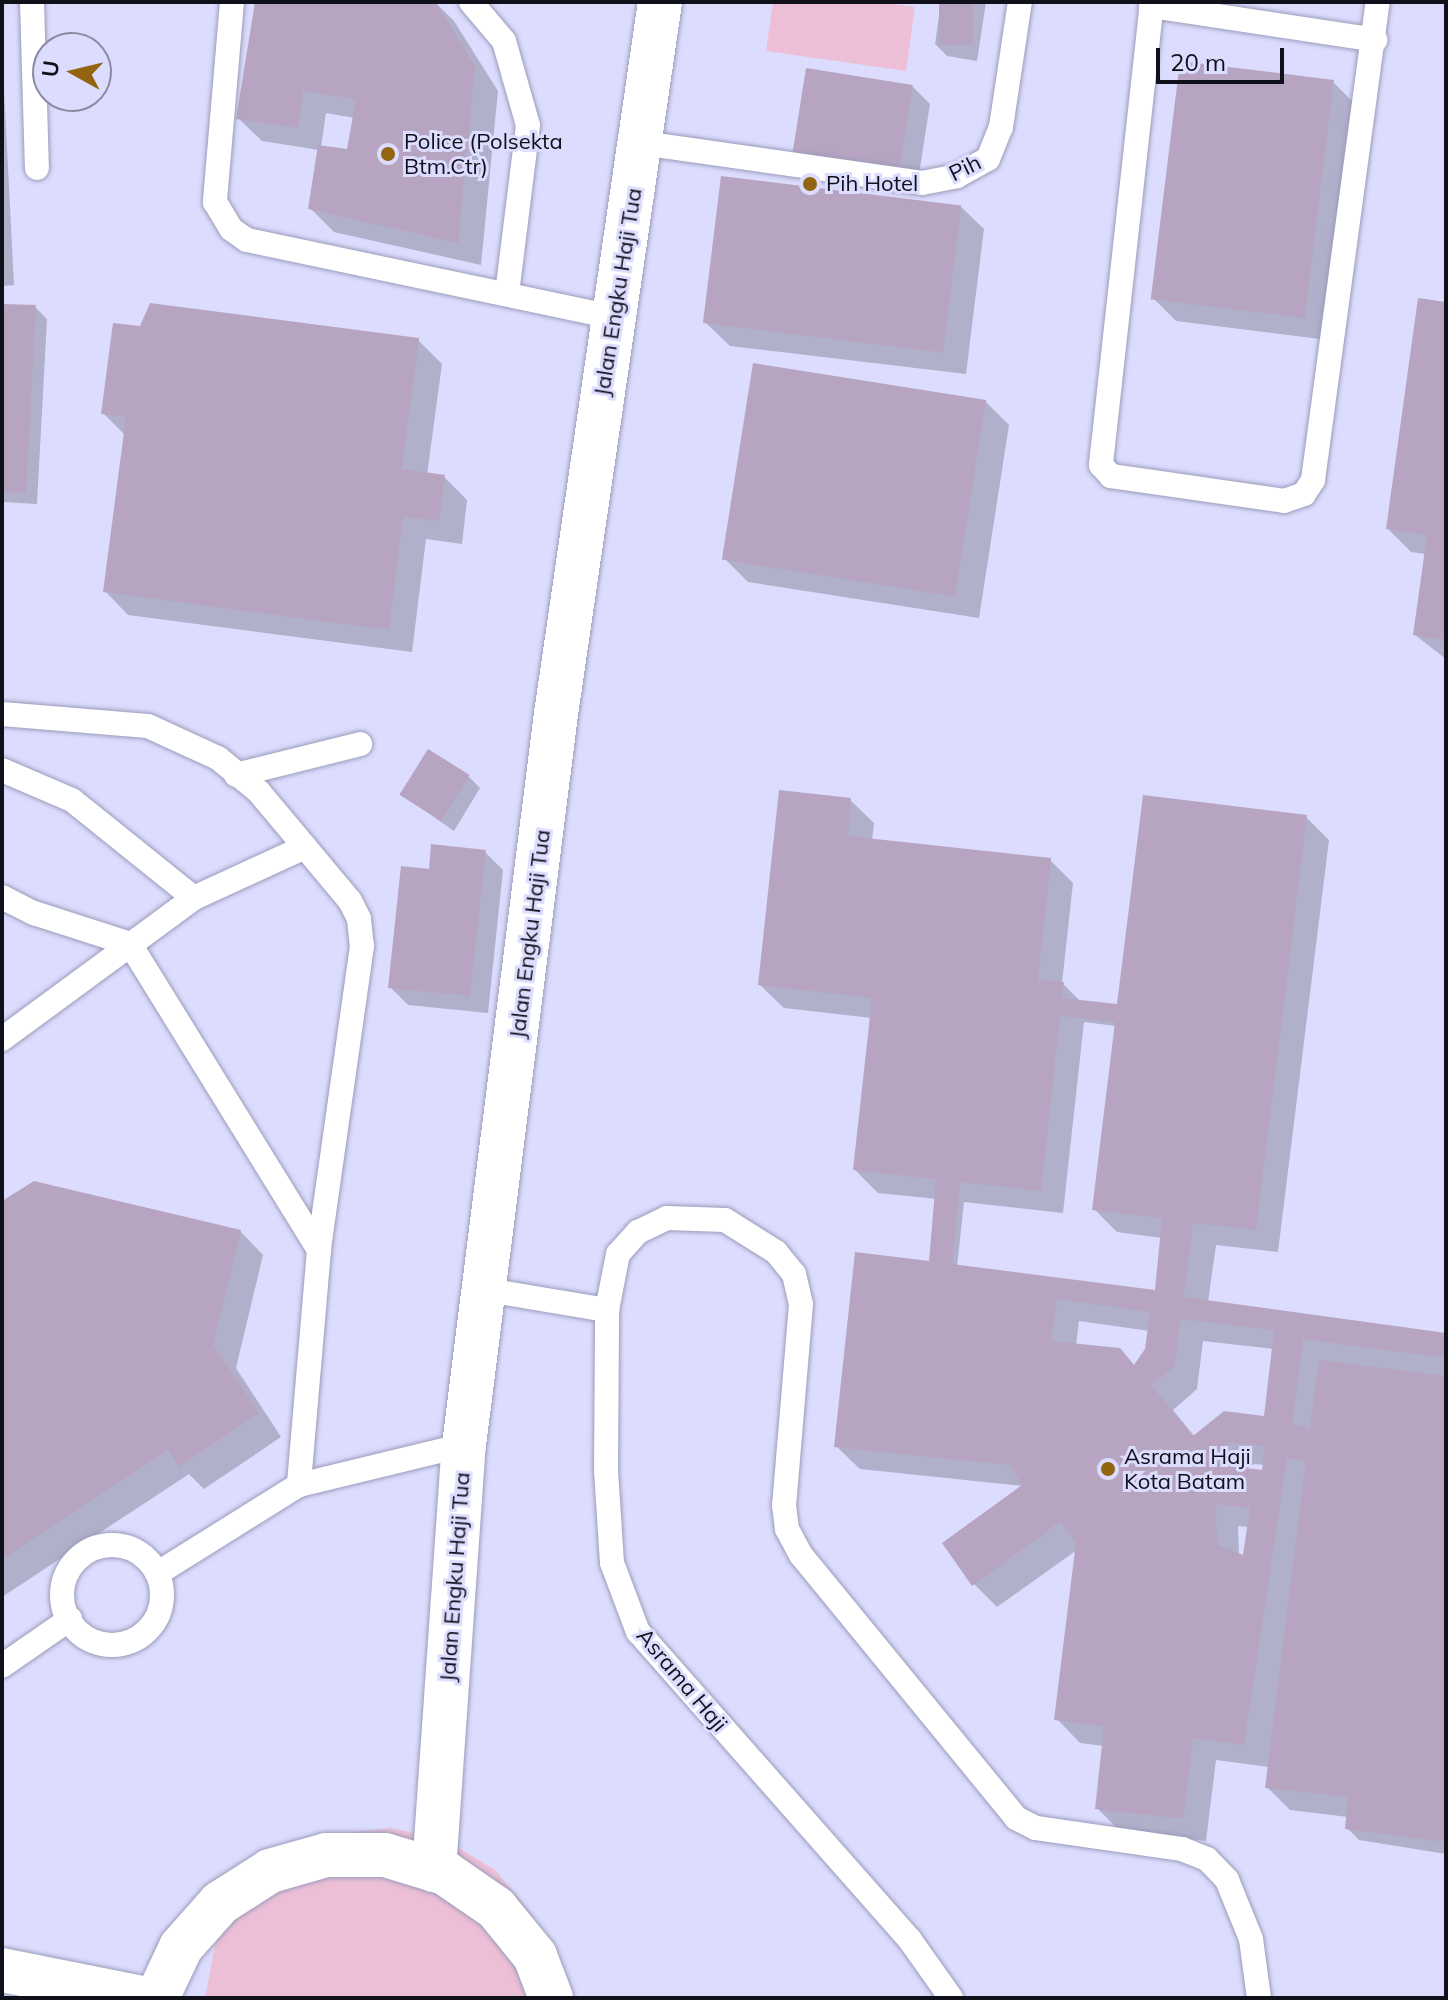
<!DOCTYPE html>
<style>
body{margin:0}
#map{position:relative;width:1448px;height:2000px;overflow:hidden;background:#dcdcfe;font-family:Mulish,sans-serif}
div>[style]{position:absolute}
.green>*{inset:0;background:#edbfd7}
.shadow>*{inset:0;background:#0003}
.building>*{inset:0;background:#b7a4c1;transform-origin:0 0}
.roads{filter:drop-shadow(0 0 2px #9b9cbb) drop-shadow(0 0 2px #9b9cbb)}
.lane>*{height:24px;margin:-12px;padding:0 12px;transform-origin:12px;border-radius:12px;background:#fff}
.lane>.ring{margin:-12px;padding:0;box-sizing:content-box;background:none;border:24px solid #fff;border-radius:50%}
.secondary>*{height:44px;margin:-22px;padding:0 22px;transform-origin:22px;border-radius:22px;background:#fff}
.dots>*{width:22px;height:22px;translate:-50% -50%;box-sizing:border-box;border:4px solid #dcdcfe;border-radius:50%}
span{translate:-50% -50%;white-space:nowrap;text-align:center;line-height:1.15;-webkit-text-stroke:6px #dcdcfe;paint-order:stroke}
.poi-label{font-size:22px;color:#10101b}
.left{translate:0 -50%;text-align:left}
.street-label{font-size:22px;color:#10101b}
.frame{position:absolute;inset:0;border:4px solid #10101b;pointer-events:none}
.north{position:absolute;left:32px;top:32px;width:80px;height:80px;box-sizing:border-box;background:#dcdcfe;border:2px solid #8a8aa3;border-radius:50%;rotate:278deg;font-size:22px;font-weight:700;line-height:32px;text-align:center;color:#10101b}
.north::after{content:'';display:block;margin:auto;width:28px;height:36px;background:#936512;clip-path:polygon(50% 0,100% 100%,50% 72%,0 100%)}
.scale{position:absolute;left:1156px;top:48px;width:128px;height:36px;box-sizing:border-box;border:4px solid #10101b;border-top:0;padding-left:10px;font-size:24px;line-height:28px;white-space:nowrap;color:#10101b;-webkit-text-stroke:6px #dcdcfe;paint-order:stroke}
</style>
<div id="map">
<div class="green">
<div style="clip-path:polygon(773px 2px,877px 2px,915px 7px,906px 71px,766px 51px)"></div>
<div style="clip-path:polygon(391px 1828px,446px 1840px,495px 1870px,531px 1913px,553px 1969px,554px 1998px,205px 1998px,215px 1945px,242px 1896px,335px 1834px)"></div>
</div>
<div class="shadow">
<div style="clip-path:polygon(evenodd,257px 2px,435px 2px,454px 21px,498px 91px,481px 265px,334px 232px,310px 208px,319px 150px,262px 141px,238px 118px,257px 2px,326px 113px,355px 118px,349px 152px,321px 147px,326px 113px)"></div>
<div style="clip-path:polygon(941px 2px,986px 2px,977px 61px,947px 56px,935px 44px)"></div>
<div style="clip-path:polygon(2px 50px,14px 285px,2px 286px)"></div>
<div style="clip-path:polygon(808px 70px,912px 86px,930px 104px,916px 193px)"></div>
<div style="clip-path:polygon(1333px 82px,1356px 105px,1328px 340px,1176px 321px,1153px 298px)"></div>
<div style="clip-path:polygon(960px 206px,984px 229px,966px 374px,730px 346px,706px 323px)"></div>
<div style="clip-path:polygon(1446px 304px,1446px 659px,1415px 635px,1426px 554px,1411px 552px,1388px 529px)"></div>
<div style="clip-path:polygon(2px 306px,35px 307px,47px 319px,37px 504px,2px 502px)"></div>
<div style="clip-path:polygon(418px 340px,442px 364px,427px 475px,444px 477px,467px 500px,462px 544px,426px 539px,412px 652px,128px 615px,105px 591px,126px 436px,103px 413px)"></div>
<div style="clip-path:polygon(985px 401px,1009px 425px,979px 618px,748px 582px,725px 559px)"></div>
<div style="clip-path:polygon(468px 776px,480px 788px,454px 831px,402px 795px)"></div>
<div style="clip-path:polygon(evenodd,850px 800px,874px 823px,872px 840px,1050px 860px,1073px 883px,1062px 983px,1081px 1002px,1116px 1006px,1306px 817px,1329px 840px,1278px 1252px,1216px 1245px,1208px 1302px,1446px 1335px,1446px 1854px,1359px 1840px,1347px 1828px,1348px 1817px,1290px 1810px,1267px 1787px,1269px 1767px,1216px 1760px,1206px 1841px,1120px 1831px,1097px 1808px,1104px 1746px,1080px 1743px,1057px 1719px,1077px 1550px,997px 1607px,974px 1584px,1023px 1486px,860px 1469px,836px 1446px,934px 1264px,937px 1199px,878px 1193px,855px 1170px,872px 1018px,784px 1008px,760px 985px,850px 800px,1084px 1022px,1116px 1026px,1094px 1209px,1117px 1232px,1162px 1238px,1156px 1292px,957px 1267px,964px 1202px,1063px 1213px,1084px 1022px,850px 800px,1079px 1321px,1150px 1331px,1147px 1350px,1135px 1367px,1076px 1346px,1079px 1321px,850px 800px,1203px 1341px,1274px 1349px,1266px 1419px,1195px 1437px,1173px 1410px,1197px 1389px,1203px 1341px,850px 800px,1254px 1464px,1264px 1465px,1263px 1473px,1245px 1470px,1254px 1464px,850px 800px,1238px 1526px,1249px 1527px,1245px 1558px,1239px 1555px,1238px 1526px)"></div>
<div style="clip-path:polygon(485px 852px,503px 870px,488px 1013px,408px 1005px,390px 987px,430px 871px)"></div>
<div style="clip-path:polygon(2px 1203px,240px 1231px,263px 1255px,236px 1368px,281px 1437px,204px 1489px,189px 1474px,2px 1597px)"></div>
</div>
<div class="building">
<div style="clip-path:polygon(255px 2px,435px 2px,475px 66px,458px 243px,308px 209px,318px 145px,347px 149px,356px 99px,303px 91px,298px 128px,236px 119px)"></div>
<div style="left:939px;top:2px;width:34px;height:43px"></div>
<div style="left:1180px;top:61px;width:155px;height:240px;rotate:7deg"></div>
<div style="left:806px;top:68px;width:108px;height:93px;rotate:9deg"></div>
<div style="left:721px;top:176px;width:242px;height:148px;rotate:7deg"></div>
<div style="clip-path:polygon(1418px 298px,1446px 302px,1446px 640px,1413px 635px,1427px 535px,1386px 529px)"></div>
<div style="clip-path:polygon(150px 303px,419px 338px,402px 469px,445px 475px,439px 521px,403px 517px,389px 630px,103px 592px,126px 417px,101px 414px,113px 323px,140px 326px)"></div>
<div style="clip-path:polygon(2px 304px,36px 305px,26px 493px,2px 492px)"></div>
<div style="left:753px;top:363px;width:236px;height:199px;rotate:9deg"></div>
<div style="left:428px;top:749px;width:49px;height:54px;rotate:32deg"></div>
<div style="clip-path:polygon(evenodd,779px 790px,851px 798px,848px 836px,1051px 858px,1038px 980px,1064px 982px,1062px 998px,1117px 1004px,1143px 795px,1307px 815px,1256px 1230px,1193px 1223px,1184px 1297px,1446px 1333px,1446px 1358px,1303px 1339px,1292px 1425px,1310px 1428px,1319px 1360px,1446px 1376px,1446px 1842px,1345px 1829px,1348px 1797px,1265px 1788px,1306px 1461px,1287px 1458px,1244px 1745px,1193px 1738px,1183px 1819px,1095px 1809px,1104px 1726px,1054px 1720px,1076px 1542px,1061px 1521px,972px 1586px,942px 1543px,1022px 1485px,1009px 1465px,834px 1447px,855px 1252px,929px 1261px,936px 1179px,853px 1170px,872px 998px,758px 985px,779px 790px,1060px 1016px,1115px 1022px,1092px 1210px,1162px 1218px,1155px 1290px,952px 1264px,960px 1182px,1041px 1191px,1060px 1016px,779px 790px,1057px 1299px,1150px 1312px,1145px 1349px,1134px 1365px,1120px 1348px,1051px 1341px,1057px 1299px,779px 790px,1180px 1319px,1274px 1330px,1264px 1416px,1224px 1411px,1193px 1436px,1151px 1385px,1175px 1366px,1180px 1319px,779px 790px,1230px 1442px,1265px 1446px,1262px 1470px,1220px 1465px,1209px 1457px,1230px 1442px,779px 790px,1216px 1504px,1250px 1508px,1243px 1555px,1217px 1545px,1216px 1504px)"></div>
<div style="clip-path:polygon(431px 844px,486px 850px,470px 996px,388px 988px,401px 866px,429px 869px)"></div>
<div style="clip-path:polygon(34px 1181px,241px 1230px,213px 1344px,259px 1413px,179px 1467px,168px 1450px,2px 1559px,2px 1201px)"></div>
</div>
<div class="roads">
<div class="lane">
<div style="left:32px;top:2px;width:166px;rotate:88.3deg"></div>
<div style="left:232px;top:2px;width:201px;rotate:94.9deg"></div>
<div style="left:215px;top:202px;width:31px;rotate:59deg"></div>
<div style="left:231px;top:229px;width:19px;rotate:35deg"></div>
<div style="left:247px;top:240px;width:374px;rotate:11.9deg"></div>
<div style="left:471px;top:2px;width:51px;rotate:49.8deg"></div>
<div style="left:504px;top:41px;width:87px;rotate:74.1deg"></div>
<div style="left:528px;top:125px;width:170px;rotate:97.1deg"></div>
<div style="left:1152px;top:2px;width:466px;rotate:96.3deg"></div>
<div style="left:1101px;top:465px;width:15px;rotate:48deg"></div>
<div style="left:1111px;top:476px;width:175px;rotate:8.2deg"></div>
<div style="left:1284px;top:501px;width:21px;rotate:-19deg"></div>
<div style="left:1304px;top:494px;width:17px;rotate:-57deg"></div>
<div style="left:1313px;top:480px;width:482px;rotate:-82.3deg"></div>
<div style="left:1151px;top:6px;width:227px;rotate:8.6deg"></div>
<div style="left:642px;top:143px;width:283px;rotate:8.1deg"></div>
<div style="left:922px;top:183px;width:36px;rotate:-11deg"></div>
<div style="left:957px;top:176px;width:35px;rotate:-29deg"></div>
<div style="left:988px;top:159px;width:35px;rotate:-68deg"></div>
<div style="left:1001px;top:127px;width:126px;rotate:-81.4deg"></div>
<div style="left:2px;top:714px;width:146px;rotate:4.7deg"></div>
<div style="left:148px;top:726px;width:77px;rotate:24.6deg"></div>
<div style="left:218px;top:758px;width:53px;rotate:39.7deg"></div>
<div style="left:259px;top:792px;width:142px;rotate:50.1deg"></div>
<div style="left:350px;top:901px;width:20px;rotate:63deg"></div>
<div style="left:359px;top:919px;width:27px;rotate:84deg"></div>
<div style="left:362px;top:946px;width:307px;rotate:98.1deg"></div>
<div style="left:319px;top:1250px;width:236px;rotate:94.9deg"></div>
<div style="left:2px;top:770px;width:76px;rotate:23.2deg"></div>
<div style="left:72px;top:800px;width:156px;rotate:38.8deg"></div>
<div style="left:236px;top:775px;width:128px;rotate:-14deg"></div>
<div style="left:2px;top:897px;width:36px;rotate:27deg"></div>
<div style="left:34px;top:913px;width:101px;rotate:17.9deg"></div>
<div style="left:130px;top:944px;width:360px;rotate:58.3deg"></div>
<div style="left:2px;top:1039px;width:238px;rotate:-36.3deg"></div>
<div style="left:194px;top:898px;width:122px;rotate:-24.7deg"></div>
<div style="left:487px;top:1290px;width:122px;rotate:9.5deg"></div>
<div class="ring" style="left:62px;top:1545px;width:76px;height:76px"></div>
<div style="left:158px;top:1573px;width:166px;rotate:-32deg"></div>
<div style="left:299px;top:1485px;width:170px;rotate:-13.6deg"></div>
<div style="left:2px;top:1666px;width:83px;rotate:-34.7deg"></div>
<div style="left:951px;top:1998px;width:71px;rotate:-125.3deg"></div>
<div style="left:910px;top:1940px;width:411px;rotate:-131.4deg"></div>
<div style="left:638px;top:1632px;width:74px;rotate:-110.6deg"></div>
<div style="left:612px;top:1563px;width:93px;rotate:-93.7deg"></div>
<div style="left:606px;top:1470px;width:160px;rotate:-89.6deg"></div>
<div style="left:607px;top:1310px;width:57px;rotate:-78.9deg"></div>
<div style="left:618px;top:1254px;width:30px;rotate:-48deg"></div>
<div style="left:638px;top:1232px;width:32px;rotate:-26deg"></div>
<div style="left:667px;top:1218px;width:58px;rotate:2deg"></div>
<div style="left:725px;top:1220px;width:60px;rotate:32.1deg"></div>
<div style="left:776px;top:1252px;width:28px;rotate:51deg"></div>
<div style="left:794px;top:1274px;width:31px;rotate:77deg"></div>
<div style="left:801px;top:1304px;width:202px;rotate:94.8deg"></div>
<div style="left:784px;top:1505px;width:24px;rotate:83deg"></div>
<div style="left:787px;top:1529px;width:30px;rotate:62deg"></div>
<div style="left:801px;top:1555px;width:340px;rotate:50.7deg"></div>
<div style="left:1016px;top:1818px;width:22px;rotate:27deg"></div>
<div style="left:1036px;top:1828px;width:148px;rotate:8.2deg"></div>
<div style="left:1182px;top:1849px;width:27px;rotate:22deg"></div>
<div style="left:1207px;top:1859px;width:29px;rotate:46deg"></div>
<div style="left:1227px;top:1880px;width:64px;rotate:67.9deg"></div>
<div style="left:1251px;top:1939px;width:60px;rotate:82.3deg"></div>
</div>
<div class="secondary">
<div style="left:434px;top:1870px;width:426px;rotate:-86deg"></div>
<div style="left:464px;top:1445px;width:737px;rotate:-82.83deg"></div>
<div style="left:556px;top:714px;width:720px;rotate:-81.69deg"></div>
<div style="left:2px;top:1970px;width:143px;rotate:11.3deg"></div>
<div style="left:157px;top:1998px;width:56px;rotate:-64.8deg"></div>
<div style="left:181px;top:1947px;width:59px;rotate:-48.4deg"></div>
<div style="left:220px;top:1903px;width:59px;rotate:-32.6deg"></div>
<div style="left:270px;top:1871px;width:58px;rotate:-15.9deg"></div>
<div style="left:326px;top:1855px;width:59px"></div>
<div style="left:385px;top:1855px;width:63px;rotate:16.7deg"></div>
<div style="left:445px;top:1873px;width:62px;rotate:34.5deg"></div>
<div style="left:496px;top:1908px;width:62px;rotate:50.9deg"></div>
<div style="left:535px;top:1956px;width:45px;rotate:69.1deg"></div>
</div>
</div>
<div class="dots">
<div style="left:388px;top:154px;background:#936512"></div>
<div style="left:810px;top:184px;background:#936512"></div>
<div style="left:1108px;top:1469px;background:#936512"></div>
</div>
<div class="poi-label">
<span class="left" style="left:404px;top:154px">Police (Polsekta<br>Btm.Ctr)</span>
<span class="left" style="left:826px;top:184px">Pih Hotel</span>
<span class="left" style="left:1124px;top:1469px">Asrama Haji<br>Kota Batam</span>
</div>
<div class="street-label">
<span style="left:965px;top:168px;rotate:-26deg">Pih</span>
<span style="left:618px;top:292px;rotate:-81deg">Jalan Engku Haji Tua</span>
<span style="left:530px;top:934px;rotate:-83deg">Jalan Engku Haji Tua</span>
<span style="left:455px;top:1577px;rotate:-86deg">Jalan Engku Haji Tua</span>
<span style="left:682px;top:1680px;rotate:50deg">Asrama Haji</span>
</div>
<div class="frame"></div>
<div class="north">U</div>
<div class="scale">20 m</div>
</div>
